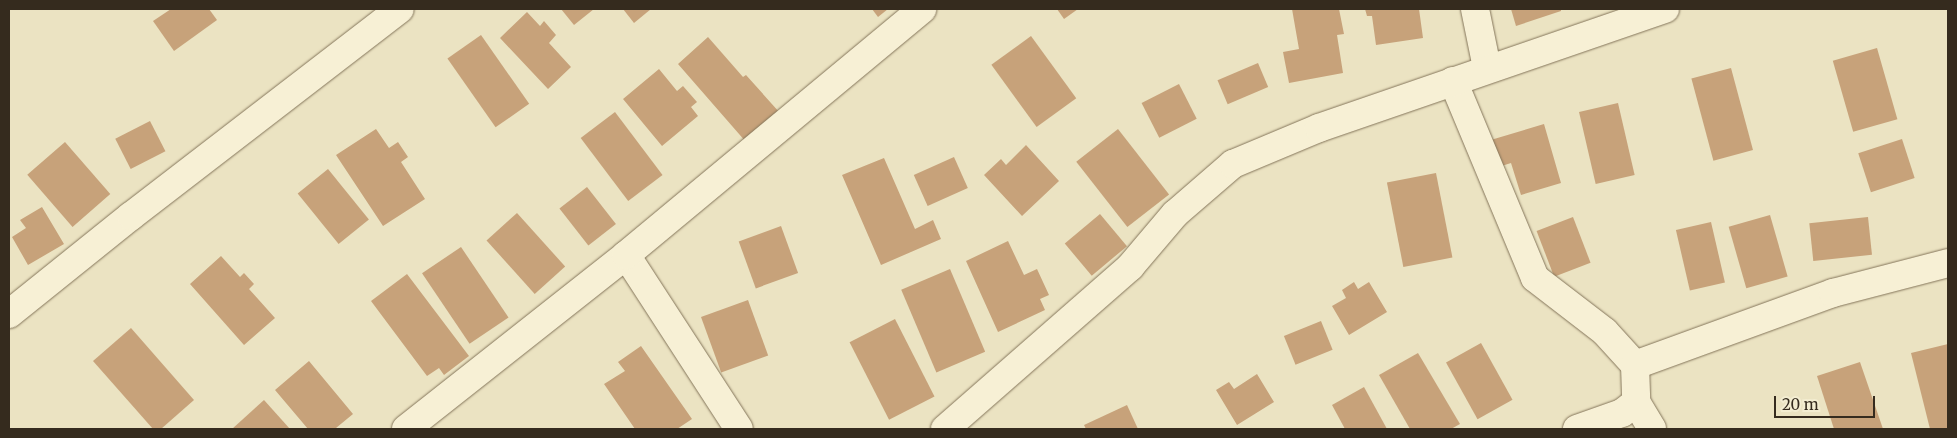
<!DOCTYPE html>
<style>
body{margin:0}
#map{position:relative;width:1957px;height:438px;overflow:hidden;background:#ebe3c2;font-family:Merriweather,serif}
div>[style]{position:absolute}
.building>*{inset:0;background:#c7a27a;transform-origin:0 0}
.roads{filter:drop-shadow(0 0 1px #84755a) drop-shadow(0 0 1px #84755a)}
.minor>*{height:28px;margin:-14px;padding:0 14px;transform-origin:14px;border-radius:14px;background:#f7f0d5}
span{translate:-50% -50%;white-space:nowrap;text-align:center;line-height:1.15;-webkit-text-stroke:5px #f3edd1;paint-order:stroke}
.frame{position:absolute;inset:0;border:10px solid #352b1e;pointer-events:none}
.scale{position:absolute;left:1774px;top:396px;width:101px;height:22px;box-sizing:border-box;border:2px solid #352b1e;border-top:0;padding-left:6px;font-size:15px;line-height:18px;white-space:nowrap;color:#352b1e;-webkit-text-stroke:4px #f3edd1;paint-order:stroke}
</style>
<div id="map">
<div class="building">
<div style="clip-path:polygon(171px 9px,209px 9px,217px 20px,174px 51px,153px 21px)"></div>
<div style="clip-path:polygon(561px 9px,594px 9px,574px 25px)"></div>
<div style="clip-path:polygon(623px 9px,651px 9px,634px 23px)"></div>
<div style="clip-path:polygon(872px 9px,888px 9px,878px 17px)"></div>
<div style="clip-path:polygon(1057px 9px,1078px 9px,1064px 19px)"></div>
<div style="clip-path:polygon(1292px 9px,1339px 9px,1344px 34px,1337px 35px,1343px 73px,1289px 83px,1283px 52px,1299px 49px)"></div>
<div style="clip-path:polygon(1365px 9px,1419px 9px,1423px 38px,1376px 45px,1372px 16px,1367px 16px)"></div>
<div style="clip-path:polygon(1511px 9px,1561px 9px,1561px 11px,1516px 26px)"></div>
<div style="clip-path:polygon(527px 12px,540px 26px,544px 21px,556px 35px,549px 43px,571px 67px,548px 89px,500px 38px)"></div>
<div style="left:481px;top:35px;width:84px;height:41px;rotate:55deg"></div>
<div style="left:1031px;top:36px;width:77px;height:49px;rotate:54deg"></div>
<div style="clip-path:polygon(708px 37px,743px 77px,746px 75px,780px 113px,746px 142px,678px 64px)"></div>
<div style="left:1877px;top:48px;width:74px;height:46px;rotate:74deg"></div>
<div style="left:1258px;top:63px;width:26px;height:44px;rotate:67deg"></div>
<div style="left:1731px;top:68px;width:85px;height:41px;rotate:75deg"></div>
<div style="clip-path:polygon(659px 69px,677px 91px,683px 86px,697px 102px,691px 107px,698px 116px,662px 146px,623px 99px)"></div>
<div style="left:1179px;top:84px;width:39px;height:42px;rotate:63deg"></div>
<div style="left:1618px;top:103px;width:74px;height:40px;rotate:77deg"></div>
<div style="left:615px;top:112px;width:79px;height:43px;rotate:53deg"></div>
<div style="left:150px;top:121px;width:34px;height:39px;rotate:63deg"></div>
<div style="clip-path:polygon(1544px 124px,1561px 183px,1521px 195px,1511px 163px,1492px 169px,1484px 142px)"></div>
<div style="clip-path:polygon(376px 129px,389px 148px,398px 142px,408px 157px,401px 162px,425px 199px,383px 226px,336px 155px)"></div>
<div style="left:1118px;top:129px;width:83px;height:53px;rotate:52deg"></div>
<div style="left:1902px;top:139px;width:41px;height:46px;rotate:72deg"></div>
<div style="left:65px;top:142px;width:69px;height:50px;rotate:49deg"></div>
<div style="clip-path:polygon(1026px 145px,1059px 181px,1022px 216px,984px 175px,1001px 159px,1006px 165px)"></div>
<div style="left:954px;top:157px;width:34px;height:44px;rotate:66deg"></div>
<div style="clip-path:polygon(884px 158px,915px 229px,933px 220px,941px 239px,881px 265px,842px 175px)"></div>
<div style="left:328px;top:169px;width:65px;height:39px;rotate:51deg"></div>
<div style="left:1436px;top:173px;width:86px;height:50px;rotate:79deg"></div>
<div style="left:587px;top:187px;width:47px;height:35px;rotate:52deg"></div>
<div style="clip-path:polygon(42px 207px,64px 244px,28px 265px,12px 237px,26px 228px,20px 220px)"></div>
<div style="left:517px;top:213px;width:72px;height:41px;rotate:48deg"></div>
<div style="left:1100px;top:214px;width:42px;height:46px;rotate:50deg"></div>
<div style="left:1770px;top:215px;width:64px;height:43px;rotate:74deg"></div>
<div style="left:1573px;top:217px;width:49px;height:39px;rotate:69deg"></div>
<div style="left:1868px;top:217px;width:38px;height:59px;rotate:84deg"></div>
<div style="left:1711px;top:222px;width:62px;height:36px;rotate:77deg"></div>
<div style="left:781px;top:226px;width:50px;height:45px;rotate:70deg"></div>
<div style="clip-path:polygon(1008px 241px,1024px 275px,1037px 269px,1049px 295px,1040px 299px,1045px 310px,998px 332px,966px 261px)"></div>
<div style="left:461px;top:247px;width:85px;height:47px;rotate:56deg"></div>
<div style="clip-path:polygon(221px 256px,240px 277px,244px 273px,254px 284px,249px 289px,275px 318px,244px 345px,190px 284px)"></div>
<div style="left:950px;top:269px;width:90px;height:53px;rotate:67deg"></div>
<div style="clip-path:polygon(407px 274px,469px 356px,444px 375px,439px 368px,427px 376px,371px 301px)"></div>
<div style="clip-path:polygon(1354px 282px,1358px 289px,1369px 282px,1387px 312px,1349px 335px,1332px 306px,1346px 298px,1342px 290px)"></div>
<div style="left:748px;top:300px;width:59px;height:50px;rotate:70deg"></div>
<div style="left:895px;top:319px;width:87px;height:51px;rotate:63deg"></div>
<div style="left:1321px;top:321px;width:31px;height:40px;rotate:68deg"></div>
<div style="clip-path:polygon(131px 328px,194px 400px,161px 429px,153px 429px,93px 361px)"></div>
<div style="left:1481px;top:343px;width:65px;height:40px;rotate:61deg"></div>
<div style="clip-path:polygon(1948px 344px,1948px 429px,1930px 429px,1911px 353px)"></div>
<div style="clip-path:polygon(641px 346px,692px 419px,677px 429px,635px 429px,604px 384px,625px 371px,618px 362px)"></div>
<div style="clip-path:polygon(1418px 353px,1460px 424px,1451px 429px,1410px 429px,1379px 375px)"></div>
<div style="clip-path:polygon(309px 361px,353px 414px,336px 428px,337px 429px,308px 429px,275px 390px)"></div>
<div style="clip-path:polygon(1860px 362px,1883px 429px,1834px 429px,1817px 376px)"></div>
<div style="clip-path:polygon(1257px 374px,1274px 402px,1237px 425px,1216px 390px,1229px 382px,1234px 389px)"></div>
<div style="clip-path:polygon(1364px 387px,1387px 429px,1345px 429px,1332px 405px)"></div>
<div style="clip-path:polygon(264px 400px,290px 429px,232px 429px)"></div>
<div style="clip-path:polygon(1127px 405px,1138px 429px,1086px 429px,1084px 425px)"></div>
</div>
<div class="roads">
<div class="minor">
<div style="left:1475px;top:9px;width:60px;rotate:78.5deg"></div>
<div style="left:1453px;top:81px;width:213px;rotate:67.4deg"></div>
<div style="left:1535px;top:278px;width:88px;rotate:37.6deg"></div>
<div style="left:1605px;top:332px;width:45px;rotate:47.7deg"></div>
<div style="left:1635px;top:365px;width:37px;rotate:88deg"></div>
<div style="left:1636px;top:402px;width:31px;rotate:59deg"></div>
<div style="left:626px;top:255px;width:207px;rotate:57deg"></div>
<div style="left:9px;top:314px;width:156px;rotate:-38.8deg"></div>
<div style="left:131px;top:216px;width:339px;rotate:-37.6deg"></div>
<div style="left:1635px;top:365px;width:211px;rotate:-20deg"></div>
<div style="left:1833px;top:293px;width:119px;rotate:-14.6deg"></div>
<div style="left:406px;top:429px;width:280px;rotate:-38.3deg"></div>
<div style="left:626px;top:255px;width:385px;rotate:-39.7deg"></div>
<div style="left:945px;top:429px;width:246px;rotate:-41.2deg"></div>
<div style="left:1130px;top:267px;width:70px;rotate:-49.7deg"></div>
<div style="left:1175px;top:214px;width:77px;rotate:-40.8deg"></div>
<div style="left:1233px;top:164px;width:93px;rotate:-22.7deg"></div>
<div style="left:1319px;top:128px;width:366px;rotate:-19deg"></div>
<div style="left:1577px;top:429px;width:48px;rotate:-19.6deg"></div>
<div style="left:1622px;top:413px;width:18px;rotate:-38deg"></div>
</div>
</div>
<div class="frame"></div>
<div class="scale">20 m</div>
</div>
